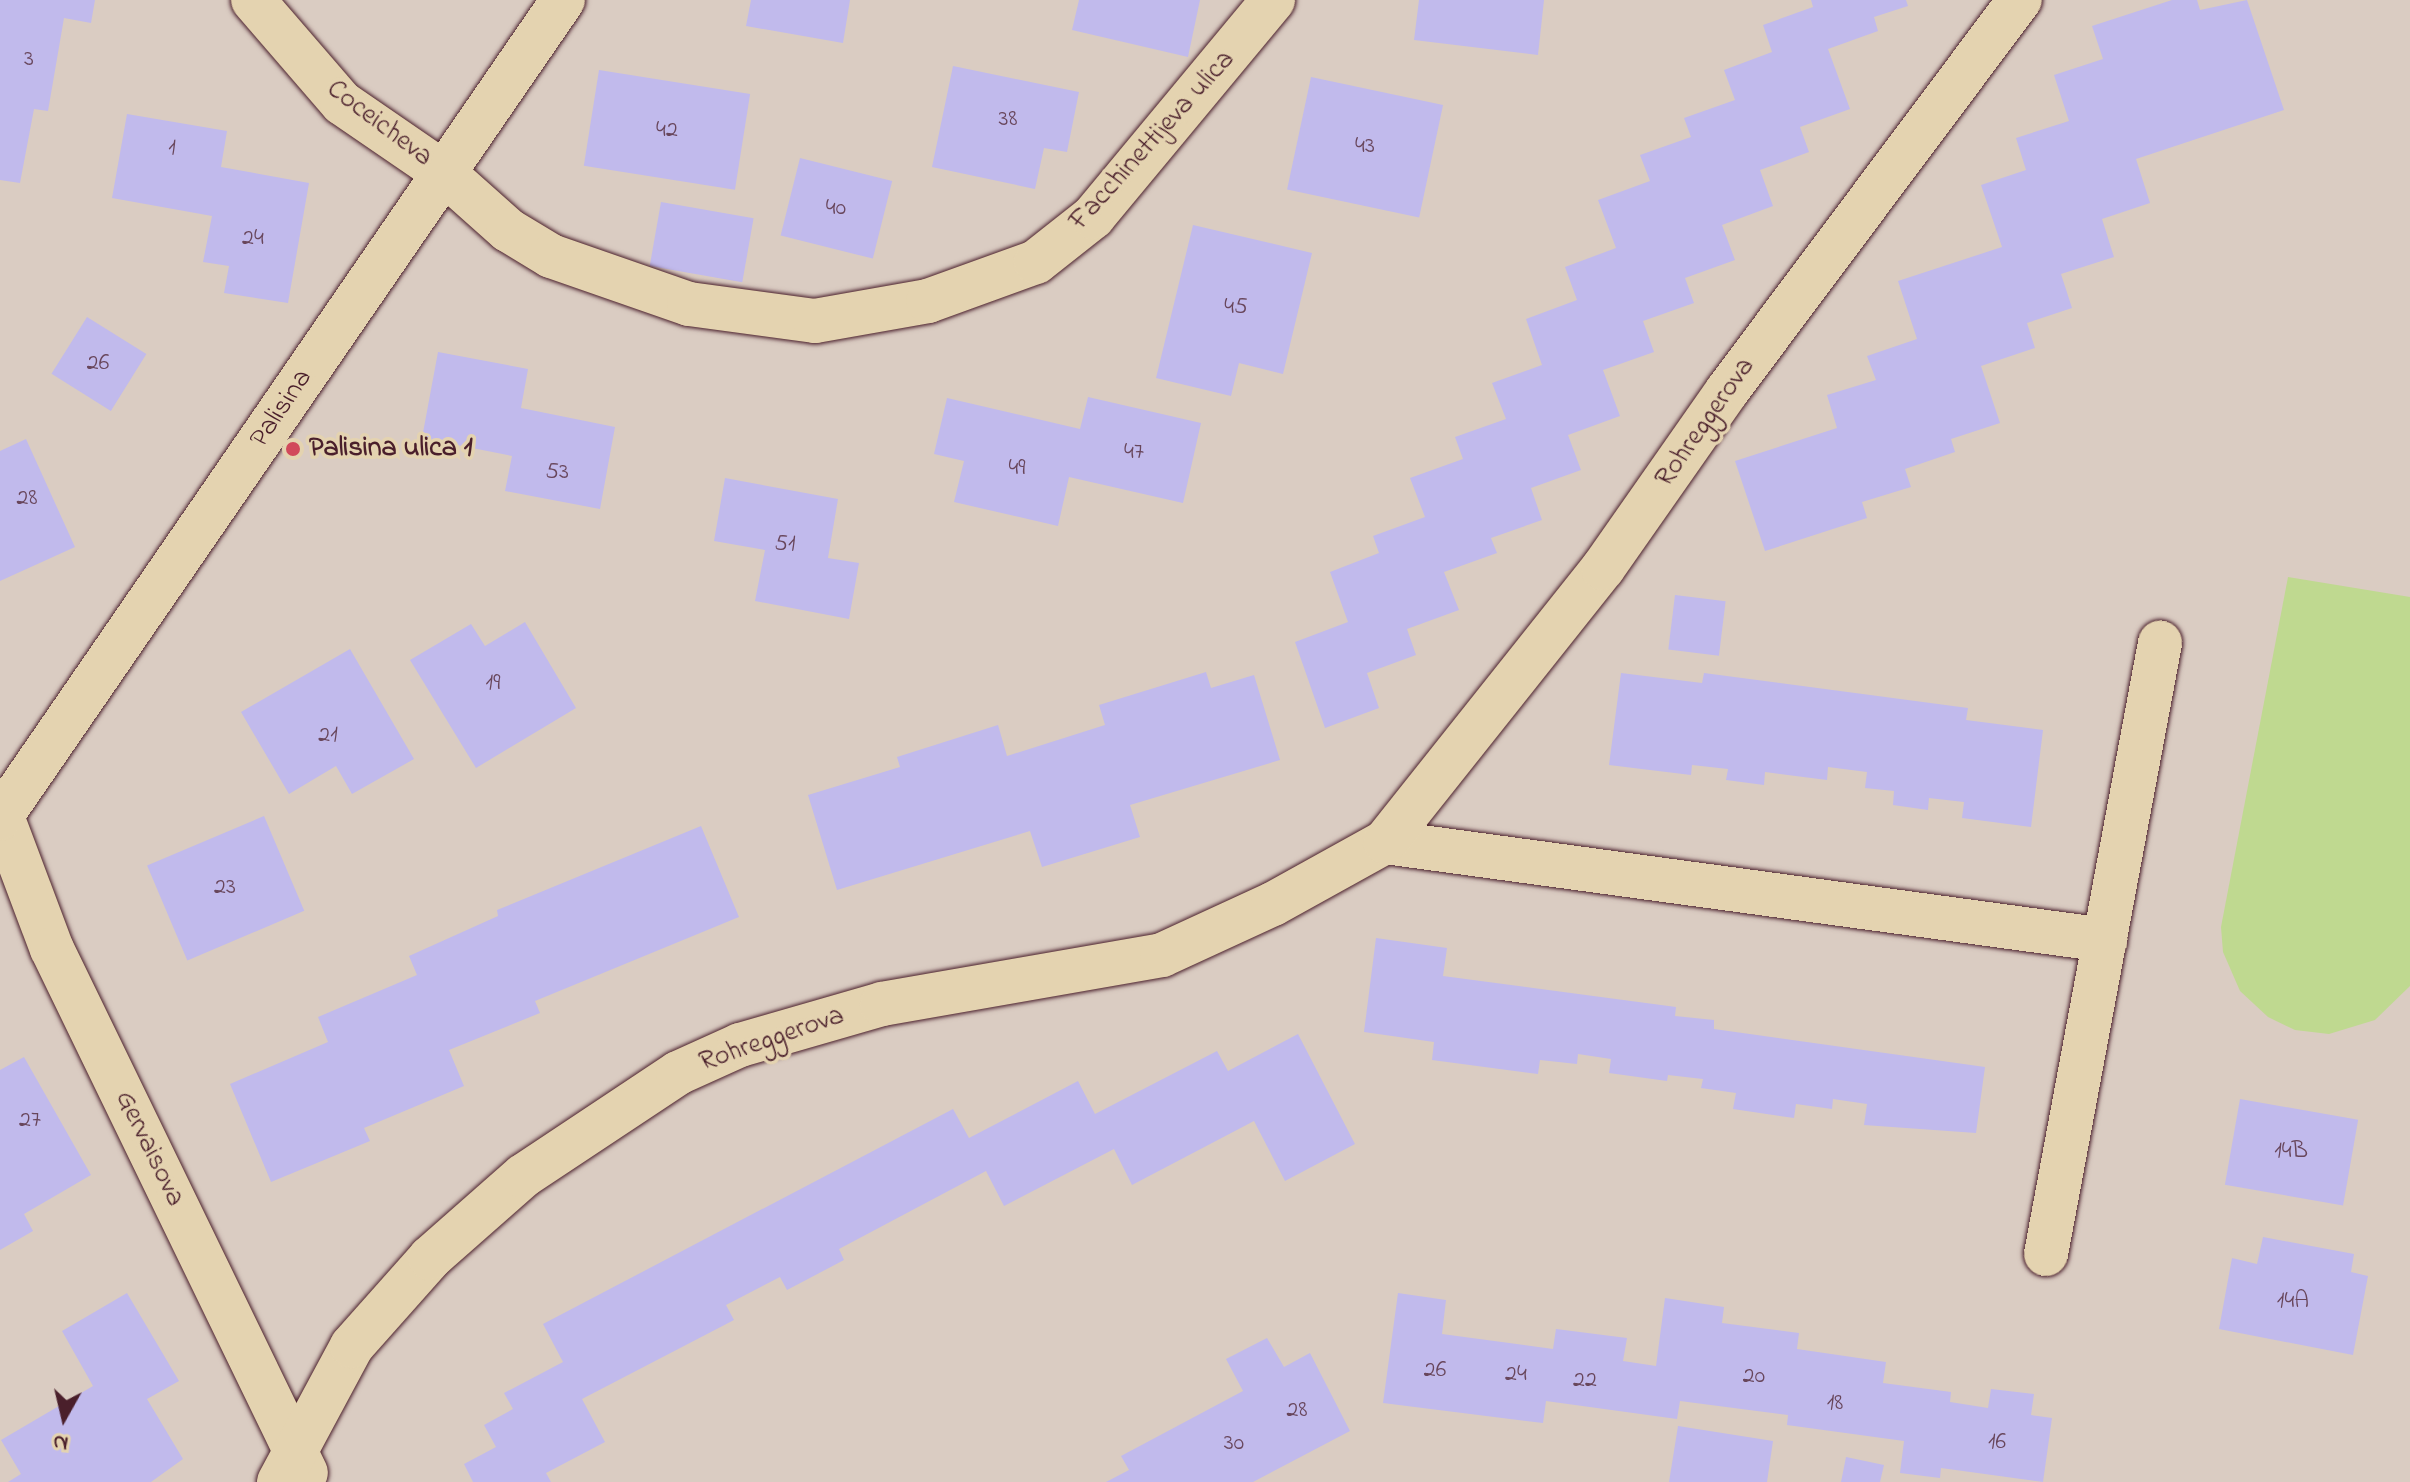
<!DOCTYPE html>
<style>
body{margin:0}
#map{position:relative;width:2410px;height:1482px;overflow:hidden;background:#daccc2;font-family:"Indie Flower",sans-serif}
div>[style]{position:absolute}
.green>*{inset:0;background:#bfd990}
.building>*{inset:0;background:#c1baec;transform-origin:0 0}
.roads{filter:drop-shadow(0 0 2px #4a1f2b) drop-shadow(0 0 2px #4a1f2b)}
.street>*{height:44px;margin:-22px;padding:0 22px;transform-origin:22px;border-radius:22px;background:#e4d3b0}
.dots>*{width:22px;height:22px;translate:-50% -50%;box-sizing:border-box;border:4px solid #e4d3b0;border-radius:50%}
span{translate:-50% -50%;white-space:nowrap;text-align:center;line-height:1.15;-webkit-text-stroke:7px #e4d3b0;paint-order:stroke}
.number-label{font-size:24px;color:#68465b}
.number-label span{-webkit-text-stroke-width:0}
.street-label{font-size:28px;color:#4a1f2b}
.poi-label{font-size:28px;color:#4a1f2b;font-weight:700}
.left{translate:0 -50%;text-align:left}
.north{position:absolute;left:24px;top:1378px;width:80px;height:80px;-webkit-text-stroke:6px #e4d3b0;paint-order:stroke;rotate:188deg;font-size:22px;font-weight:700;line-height:32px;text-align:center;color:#4a1f2b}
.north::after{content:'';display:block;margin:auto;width:28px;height:36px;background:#4a1f2b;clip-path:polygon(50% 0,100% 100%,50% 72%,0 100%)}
</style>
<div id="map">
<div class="green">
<div style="clip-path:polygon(2288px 577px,2410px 597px,2410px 986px,2375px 1020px,2329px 1034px,2295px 1030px,2268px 1017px,2240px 991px,2223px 952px,2221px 927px)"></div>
</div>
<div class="building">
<div style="clip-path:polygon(0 0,95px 0,91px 23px,64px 18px,48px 111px,34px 109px,20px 183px,0 180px)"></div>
<div style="clip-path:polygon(751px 0,850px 0,843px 43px,746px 26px)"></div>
<div style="clip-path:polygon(1079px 0,1200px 0,1188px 57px,1072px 30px)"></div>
<div style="clip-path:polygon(1419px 0,1544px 0,1538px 55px,1414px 40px)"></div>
<div style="clip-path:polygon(1811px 0,1906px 0,1908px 6px,1874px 17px,1878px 31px,1828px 49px,1850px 109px,1800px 127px,1809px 152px,1760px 170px,1773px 206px,1722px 225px,1735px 260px,1685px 278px,1694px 303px,1643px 321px,1654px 352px,1603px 370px,1620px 416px,1568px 435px,1581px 470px,1531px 488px,1542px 520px,1491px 538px,1497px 553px,1444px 572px,1459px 610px,1407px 629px,1416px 655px,1367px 673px,1379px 708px,1325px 728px,1295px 642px,1348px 622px,1330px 572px,1379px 553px,1373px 536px,1425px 517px,1410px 478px,1463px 459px,1455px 437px,1506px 419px,1492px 383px,1542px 365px,1526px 319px,1577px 300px,1565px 267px,1616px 248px,1598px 200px,1650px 181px,1640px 155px,1691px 137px,1684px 118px,1735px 100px,1724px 70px,1772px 52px,1763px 25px,1813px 7px)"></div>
<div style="clip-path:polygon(2172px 0,2197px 0,2200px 10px,2247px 0,2284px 110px,2136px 159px,2150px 203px,2102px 219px,2114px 257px,2061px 274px,2072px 308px,2027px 323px,2035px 348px,1981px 366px,2000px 423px,1951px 439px,1955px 452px,1905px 469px,1911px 487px,1862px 502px,1867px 518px,1765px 551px,1735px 461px,1837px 428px,1827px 395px,1876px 380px,1867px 356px,1917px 339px,1898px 281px,2002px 247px,1981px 185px,2026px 170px,2016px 138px,2069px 121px,2054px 75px,2103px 59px,2092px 26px)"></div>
<div style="clip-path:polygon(953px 66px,1079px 92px,1067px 152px,1044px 148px,1035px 189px,932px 167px)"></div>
<div style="left:599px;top:70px;width:153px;height:97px;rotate:9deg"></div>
<div style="left:1311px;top:77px;width:135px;height:115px;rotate:12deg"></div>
<div style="clip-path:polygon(127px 114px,227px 131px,221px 167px,309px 183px,288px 303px,224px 293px,229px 266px,203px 262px,212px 216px,112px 198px)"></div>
<div style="left:800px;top:158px;width:95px;height:80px;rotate:14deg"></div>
<div style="left:661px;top:202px;width:94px;height:65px;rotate:10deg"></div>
<div style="clip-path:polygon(1193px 225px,1312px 253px,1283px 374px,1239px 363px,1231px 396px,1156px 378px)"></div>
<div style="left:87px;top:317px;width:70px;height:67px;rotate:32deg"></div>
<div style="clip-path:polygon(438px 352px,528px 369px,521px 408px,615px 427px,600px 509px,505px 491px,512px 456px,422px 438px)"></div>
<div style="clip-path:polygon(1088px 397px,1201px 423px,1183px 503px,1069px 477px,1058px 526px,954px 502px,964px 461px,934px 454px,947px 398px,1080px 429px)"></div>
<div style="clip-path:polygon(26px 439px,75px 547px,0 581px,0 451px)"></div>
<div style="clip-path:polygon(725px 478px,838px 499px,828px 558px,859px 563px,849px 619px,755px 601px,765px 550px,714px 541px)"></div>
<div style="left:1675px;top:595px;width:51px;height:55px;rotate:7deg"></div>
<div style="clip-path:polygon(525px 622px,576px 708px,476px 768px,410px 660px,471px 624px,485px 646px)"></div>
<div style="clip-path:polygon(350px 649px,414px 759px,352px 794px,336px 766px,289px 794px,241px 712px)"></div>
<div style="clip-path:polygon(1206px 672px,1211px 688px,1254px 675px,1280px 760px,1130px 805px,1140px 837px,1042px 867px,1030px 831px,837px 890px,808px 795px,900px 767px,897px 757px,998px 725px,1007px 756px,1105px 725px,1099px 705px)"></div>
<div style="clip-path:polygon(1621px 673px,1702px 683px,1704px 673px,1968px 708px,1966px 720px,2043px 730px,2031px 827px,1962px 818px,1964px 802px,1929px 798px,1928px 810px,1893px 805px,1894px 791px,1865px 788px,1867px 772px,1828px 767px,1827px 780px,1765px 772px,1764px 785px,1726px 780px,1728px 769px,1692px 765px,1691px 775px,1609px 765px)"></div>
<div style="left:264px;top:816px;width:103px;height:127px;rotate:67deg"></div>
<div style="clip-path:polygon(701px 826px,739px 917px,535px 1001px,540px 1013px,449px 1050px,464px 1086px,364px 1128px,370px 1141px,271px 1182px,230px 1084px,328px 1042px,318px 1017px,417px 975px,409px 956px,498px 916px,497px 910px)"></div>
<div style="clip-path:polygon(1376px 938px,1447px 948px,1443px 976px,1676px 1007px,1675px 1016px,1714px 1020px,1714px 1029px,1985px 1067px,1976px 1133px,1864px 1125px,1867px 1104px,1833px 1099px,1832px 1109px,1796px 1104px,1794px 1118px,1733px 1109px,1736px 1093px,1701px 1088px,1703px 1079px,1668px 1075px,1667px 1081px,1609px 1073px,1611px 1059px,1578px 1054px,1577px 1064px,1540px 1060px,1538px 1074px,1432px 1060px,1434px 1042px,1364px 1032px)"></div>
<div style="clip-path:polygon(1298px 1034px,1355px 1144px,1285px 1181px,1254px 1121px,1132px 1185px,1114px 1149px,1004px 1206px,986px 1171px,839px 1249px,844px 1260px,787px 1290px,780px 1277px,726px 1305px,734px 1320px,582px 1399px,605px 1442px,546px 1473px,551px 1482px,473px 1482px,464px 1464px,496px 1447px,484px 1425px,513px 1409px,504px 1393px,563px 1362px,543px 1324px,953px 1109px,969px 1138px,1078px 1081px,1095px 1114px,1217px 1051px,1228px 1071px)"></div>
<div style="clip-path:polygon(24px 1057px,91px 1175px,24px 1214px,33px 1231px,0 1250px,0 1070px)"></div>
<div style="left:2240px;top:1099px;width:120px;height:87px;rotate:10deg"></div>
<div style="clip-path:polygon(2263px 1237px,2354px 1254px,2351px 1272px,2368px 1276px,2353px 1355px,2219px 1329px,2232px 1258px,2257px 1264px)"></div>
<div style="clip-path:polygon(127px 1293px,179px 1381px,147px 1399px,183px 1459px,151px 1482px,8px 1482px,21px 1474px,1px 1440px,93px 1386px,62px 1331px)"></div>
<div style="clip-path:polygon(1398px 1293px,1446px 1300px,1442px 1334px,1553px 1349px,1556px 1329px,1627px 1338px,1623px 1361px,1656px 1366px,1665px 1298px,1724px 1307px,1722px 1323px,1799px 1333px,1797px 1349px,1886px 1362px,1883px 1383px,1951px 1392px,1950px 1402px,1988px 1408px,1991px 1389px,2034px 1394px,2031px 1415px,2052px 1418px,2043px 1482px,1941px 1468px,1940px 1478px,1900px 1473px,1904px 1441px,1787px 1425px,1788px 1415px,1680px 1401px,1677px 1419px,1546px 1401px,1543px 1423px,1383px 1403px)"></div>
<div style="clip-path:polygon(1267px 1338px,1284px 1367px,1310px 1353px,1350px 1431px,1253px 1482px,1106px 1482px,1129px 1470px,1121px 1456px,1243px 1391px,1226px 1359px)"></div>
<div style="clip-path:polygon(1678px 1426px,1773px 1441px,1767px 1482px,1669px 1482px)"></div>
<div style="clip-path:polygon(1846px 1457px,1884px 1465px,1880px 1482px,1841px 1482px)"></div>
</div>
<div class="roads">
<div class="street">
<div style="left:253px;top:0;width:136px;rotate:49.2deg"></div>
<div style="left:342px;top:103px;width:124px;rotate:34.5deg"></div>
<div style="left:444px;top:173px;width:86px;rotate:41.7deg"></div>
<div style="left:508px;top:230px;width:50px;rotate:31.2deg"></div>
<div style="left:551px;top:256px;width:146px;rotate:19.2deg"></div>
<div style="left:689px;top:304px;width:127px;rotate:7.7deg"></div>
<div style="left:815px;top:321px;width:115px;rotate:-10deg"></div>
<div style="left:928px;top:301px;width:115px;rotate:-19.9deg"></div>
<div style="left:1036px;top:262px;width:73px;rotate:-38.3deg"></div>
<div style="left:1093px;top:217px;width:282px;rotate:-50.3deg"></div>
<div style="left:0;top:811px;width:147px;rotate:69.4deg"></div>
<div style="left:52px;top:949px;width:582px;rotate:64.14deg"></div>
<div style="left:0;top:818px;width:993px;rotate:-55.46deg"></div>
<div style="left:1385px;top:842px;width:727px;rotate:7.75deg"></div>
<div style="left:2046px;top:1254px;width:622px;rotate:-79.43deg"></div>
<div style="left:279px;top:1482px;width:154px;rotate:-61.8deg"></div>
<div style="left:352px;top:1346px;width:118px;rotate:-48.4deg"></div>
<div style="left:430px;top:1258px;width:124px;rotate:-41.4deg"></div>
<div style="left:523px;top:1176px;width:186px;rotate:-33.6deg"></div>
<div style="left:678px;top:1073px;width:68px;rotate:-24.3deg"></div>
<div style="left:740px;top:1045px;width:148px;rotate:-16.1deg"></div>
<div style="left:882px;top:1004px;width:284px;rotate:-9.9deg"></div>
<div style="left:1162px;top:955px;width:122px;rotate:-24.7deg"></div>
<div style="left:1273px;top:904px;width:128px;rotate:-29deg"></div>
<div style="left:1385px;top:842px;width:350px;rotate:-51.5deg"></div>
<div style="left:1603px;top:568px;width:216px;rotate:-55deg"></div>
<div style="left:1727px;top:391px;width:489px;rotate:-53.2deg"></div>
</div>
</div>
<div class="dots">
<div style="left:293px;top:449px;background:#d1495b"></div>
</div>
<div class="number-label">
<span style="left:29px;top:60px">3</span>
<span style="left:1008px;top:120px">38</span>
<span style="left:667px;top:131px">42</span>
<span style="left:1365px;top:147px">43</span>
<span style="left:172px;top:149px">1</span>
<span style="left:836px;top:209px">40</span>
<span style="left:253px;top:239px">24</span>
<span style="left:1236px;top:308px">45</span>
<span style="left:98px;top:364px">26</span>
<span style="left:1134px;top:453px">47</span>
<span style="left:1017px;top:469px">49</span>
<span style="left:557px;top:473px">53</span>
<span style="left:27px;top:499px">28</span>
<span style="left:785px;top:545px">51</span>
<span style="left:493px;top:684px">19</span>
<span style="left:328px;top:736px">21</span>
<span style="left:225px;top:888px">23</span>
<span style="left:30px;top:1121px">27</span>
<span style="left:2291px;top:1152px">14B</span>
<span style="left:2293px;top:1302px">14A</span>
<span style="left:1435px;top:1371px">26</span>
<span style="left:1516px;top:1375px">24</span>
<span style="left:1754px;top:1377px">20</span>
<span style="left:1585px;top:1381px">22</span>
<span style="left:1835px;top:1404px">18</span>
<span style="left:1297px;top:1411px">28</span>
<span style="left:1997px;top:1443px">16</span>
<span style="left:1234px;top:1444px">30</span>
</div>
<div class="street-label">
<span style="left:379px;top:124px;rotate:37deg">Coceicheva</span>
<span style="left:1153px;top:141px;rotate:-48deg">Facchinettijeva ulica</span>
<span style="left:282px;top:409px;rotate:-56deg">Palisina</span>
<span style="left:1706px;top:423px;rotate:-55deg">Rohreggerova</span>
<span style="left:772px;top:1040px;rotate:-19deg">Rohreggerova</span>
<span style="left:149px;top:1149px;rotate:64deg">Gervaisova</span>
</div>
<div class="poi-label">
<span class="left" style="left:309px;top:449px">Palisina ulica 1</span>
</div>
<div class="north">N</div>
</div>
